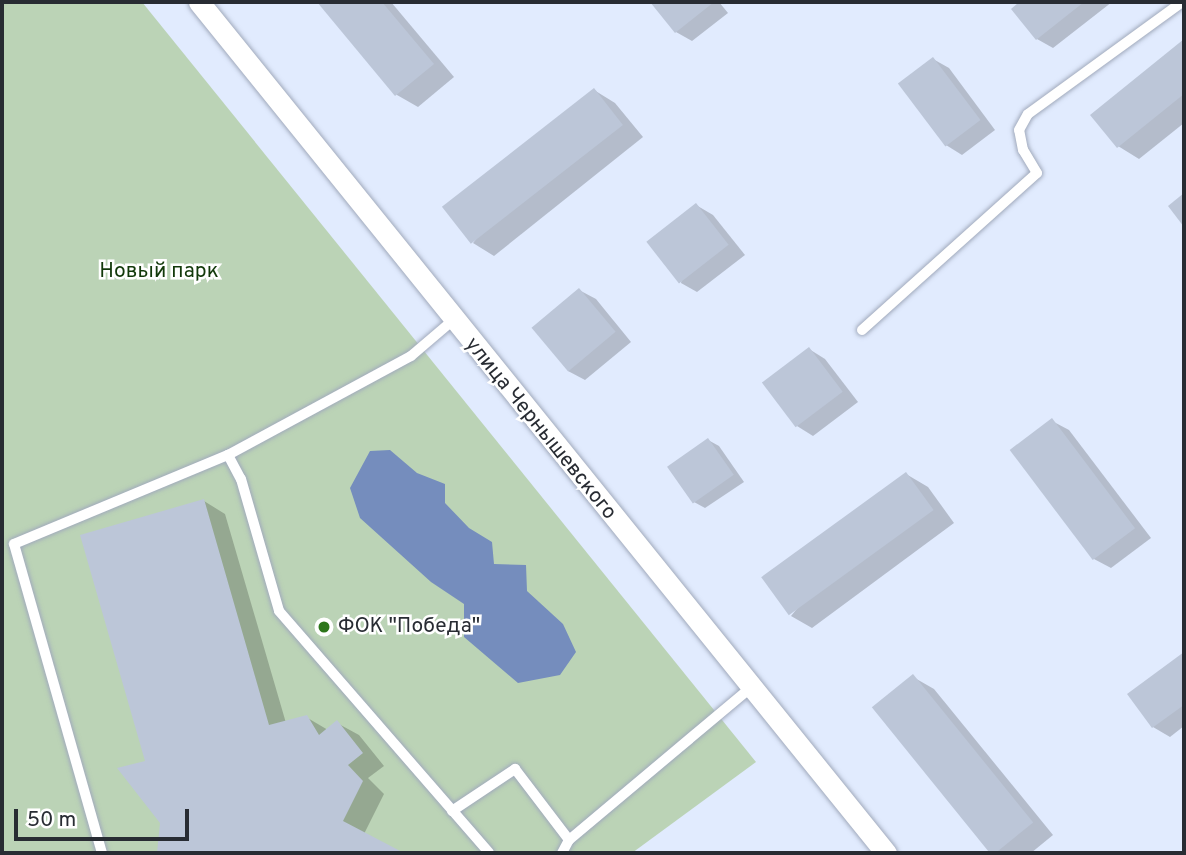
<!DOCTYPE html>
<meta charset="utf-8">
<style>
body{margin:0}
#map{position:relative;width:1186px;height:855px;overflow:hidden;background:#e1ebfe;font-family:Overpass,sans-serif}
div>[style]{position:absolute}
.green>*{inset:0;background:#bbd3b6}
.water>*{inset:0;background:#758dbd}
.shadow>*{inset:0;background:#0003}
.building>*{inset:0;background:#bcc6d8;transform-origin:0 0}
.roads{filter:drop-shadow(0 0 2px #a1aabc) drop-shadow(0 0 2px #a1aabc)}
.service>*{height:10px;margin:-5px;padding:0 5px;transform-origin:5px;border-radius:5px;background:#fff}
.minor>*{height:21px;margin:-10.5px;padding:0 10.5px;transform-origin:10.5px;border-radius:10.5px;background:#fff}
.dots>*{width:19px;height:19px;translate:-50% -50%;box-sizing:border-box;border:4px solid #fff;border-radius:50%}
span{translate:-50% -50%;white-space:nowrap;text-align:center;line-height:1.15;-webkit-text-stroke:5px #fff;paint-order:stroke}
.park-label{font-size:21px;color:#12390a}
.street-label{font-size:21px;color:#282c33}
.poi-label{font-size:21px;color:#282c33}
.left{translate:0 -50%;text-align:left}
.frame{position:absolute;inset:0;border:4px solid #282c33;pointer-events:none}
.scale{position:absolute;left:14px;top:809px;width:175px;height:32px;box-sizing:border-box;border:4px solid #282c33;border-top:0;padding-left:9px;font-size:21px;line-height:24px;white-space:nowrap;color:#282c33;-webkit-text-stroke:5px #fff;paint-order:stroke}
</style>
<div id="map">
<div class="green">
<div style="clip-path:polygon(2px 2px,142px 2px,756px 762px,632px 853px,2px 853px)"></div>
</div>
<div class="water">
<div style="clip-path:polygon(390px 450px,417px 473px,445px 484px,445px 503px,469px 528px,492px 542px,494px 564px,526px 565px,527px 591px,563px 624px,576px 652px,560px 675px,518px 683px,464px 637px,464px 604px,431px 582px,360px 518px,350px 488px,370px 451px)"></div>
</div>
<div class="shadow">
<div style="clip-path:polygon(319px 2px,391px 2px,454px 77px,418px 107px,397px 95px)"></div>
<div style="clip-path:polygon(652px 2px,719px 2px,728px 13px,692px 41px,676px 32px)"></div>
<div style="clip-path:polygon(1022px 2px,1112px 2px,1053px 48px,1037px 39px,1013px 9px)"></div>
<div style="clip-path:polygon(1184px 42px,1184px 123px,1139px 159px,1118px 146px,1093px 115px)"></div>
<div style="clip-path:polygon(933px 59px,949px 68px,995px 130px,962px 155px,946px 145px)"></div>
<div style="clip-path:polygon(594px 90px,615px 103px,643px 137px,494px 256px,473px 243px)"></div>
<div style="clip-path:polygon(696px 205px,713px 215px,745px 255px,697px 292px,681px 283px)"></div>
<div style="clip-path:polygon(579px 290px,596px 299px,631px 342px,585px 380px,568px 371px)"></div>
<div style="clip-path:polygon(809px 349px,825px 359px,858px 402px,813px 436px,797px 426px)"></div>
<div style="clip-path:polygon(1052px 421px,1069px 430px,1151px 538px,1111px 568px,1094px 559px,1012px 451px)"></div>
<div style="clip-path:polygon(708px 440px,719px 446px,744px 482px,705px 508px,694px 502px)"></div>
<div style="clip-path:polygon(906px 474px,928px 487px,954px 523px,812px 628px,791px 616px)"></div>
<div style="clip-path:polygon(204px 501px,225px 514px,286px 723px,306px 717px,328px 730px,337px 723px,359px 735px,384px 766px,368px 778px,384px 794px,364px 834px,401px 853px,160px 853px,162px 823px,147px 762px)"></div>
<div style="clip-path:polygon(1184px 654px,1184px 726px,1170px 737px,1153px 727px,1129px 695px)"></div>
<div style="clip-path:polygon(913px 677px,934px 689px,1053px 835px,1031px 853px,994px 853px,875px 708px)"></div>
</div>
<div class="building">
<div style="clip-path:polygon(317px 2px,382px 2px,434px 64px,395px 96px)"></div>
<div style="clip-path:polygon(650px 2px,714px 2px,675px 33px)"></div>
<div style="clip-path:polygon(1019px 2px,1084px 2px,1036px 40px,1011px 9px)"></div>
<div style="clip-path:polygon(1184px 39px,1184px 94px,1117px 148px,1090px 115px)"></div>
<div style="left:933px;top:57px;width:79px;height:44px;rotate:53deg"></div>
<div style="left:594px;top:88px;width:47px;height:193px;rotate:52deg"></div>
<div style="clip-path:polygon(1184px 193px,1184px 227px,1168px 206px)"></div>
<div style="left:696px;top:203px;width:53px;height:63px;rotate:52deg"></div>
<div style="left:579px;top:288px;width:57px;height:62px;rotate:50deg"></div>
<div style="left:809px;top:347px;width:56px;height:59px;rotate:53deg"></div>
<div style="left:1052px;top:418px;width:138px;height:53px;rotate:53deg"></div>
<div style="left:708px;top:438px;width:45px;height:50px;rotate:55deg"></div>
<div style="left:906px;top:472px;width:47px;height:179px;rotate:54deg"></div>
<div style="clip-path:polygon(204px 499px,269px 725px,307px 715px,319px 735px,337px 720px,363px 753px,348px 765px,363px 781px,343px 821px,404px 853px,157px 853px,160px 823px,117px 768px,145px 761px,80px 535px)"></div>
<div style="clip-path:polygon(1184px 652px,1184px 705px,1152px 728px,1127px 694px)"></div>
<div style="left:913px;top:674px;width:191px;height:53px;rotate:51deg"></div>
</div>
<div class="roads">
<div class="service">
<div style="left:862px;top:330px;width:235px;rotate:-41.9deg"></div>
<div style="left:1037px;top:173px;width:27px;rotate:-121deg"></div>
<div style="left:1023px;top:150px;width:20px;rotate:-101deg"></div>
<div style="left:1019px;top:130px;width:18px;rotate:-61deg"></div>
<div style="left:1028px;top:114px;width:190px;rotate:-36deg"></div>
<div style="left:228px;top:455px;width:27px;rotate:62deg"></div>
<div style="left:241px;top:479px;width:137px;rotate:73.9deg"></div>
<div style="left:279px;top:611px;width:320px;rotate:49deg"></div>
<div style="left:452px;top:811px;width:76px;rotate:-33.7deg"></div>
<div style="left:515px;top:769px;width:89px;rotate:52.7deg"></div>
<div style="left:102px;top:853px;width:321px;rotate:-105.9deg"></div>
<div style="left:14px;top:544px;width:232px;rotate:-22.6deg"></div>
<div style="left:228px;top:455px;width:208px;rotate:-28.4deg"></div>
<div style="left:411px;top:356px;width:54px;rotate:-40.5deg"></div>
<div style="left:562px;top:853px;width:15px;rotate:-62deg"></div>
<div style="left:569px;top:840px;width:236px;rotate:-40deg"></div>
</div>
<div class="minor">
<div style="left:199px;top:2px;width:1094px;rotate:51.09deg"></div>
</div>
</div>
<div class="dots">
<div style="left:324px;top:627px;background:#2d761b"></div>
</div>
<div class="park-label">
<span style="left:159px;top:272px">Новый парк</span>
</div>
<div class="street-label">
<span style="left:540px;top:429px;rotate:51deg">улица Чернышевского</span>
</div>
<div class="poi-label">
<span class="left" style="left:338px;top:627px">ФОК "Победа"</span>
</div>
<div class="frame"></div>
<div class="scale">50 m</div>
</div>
